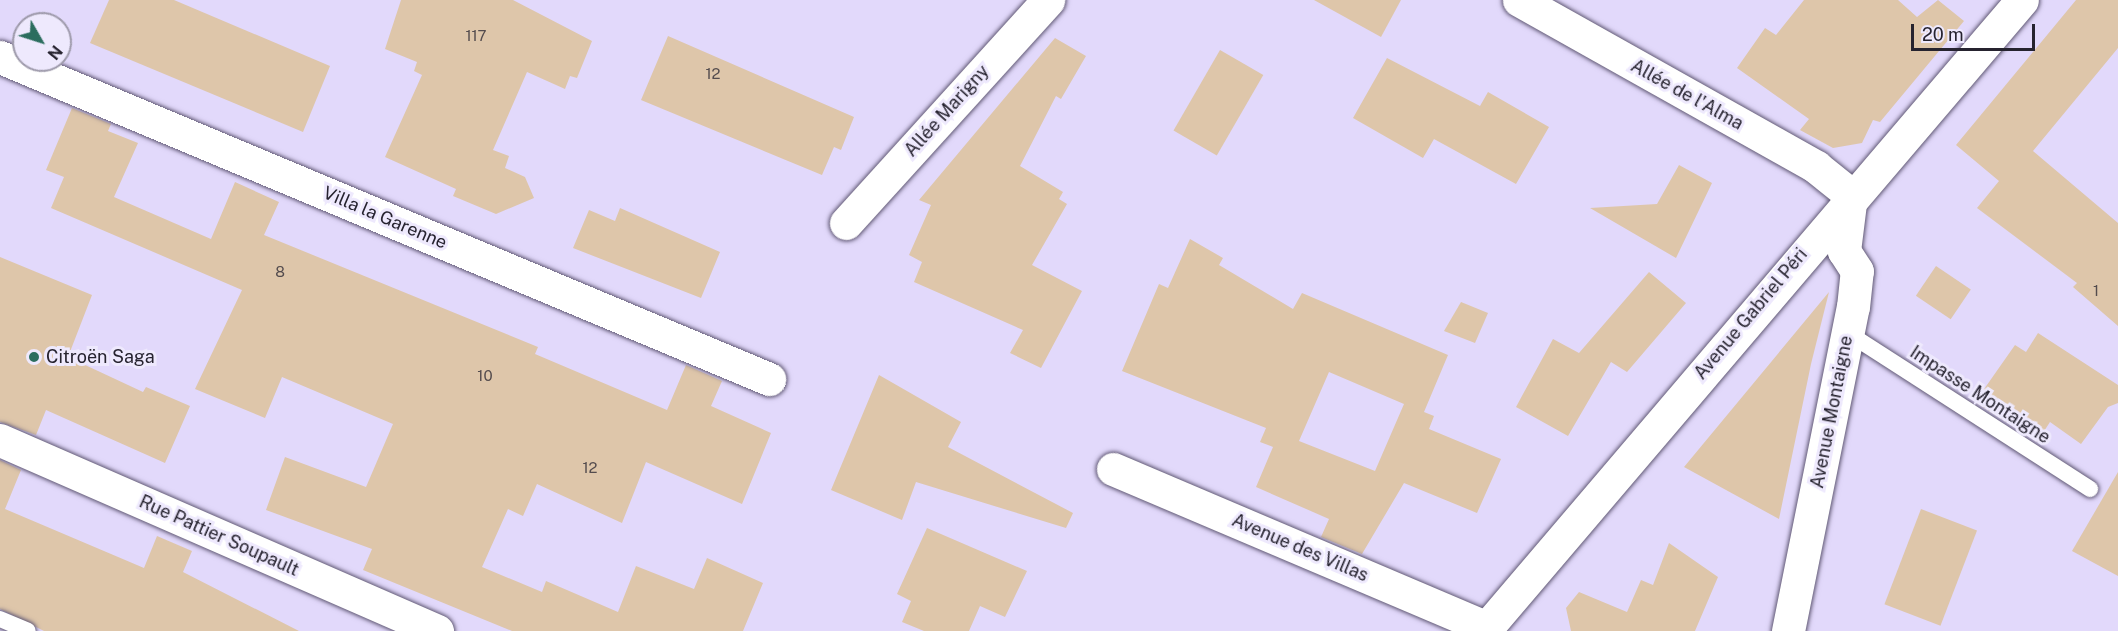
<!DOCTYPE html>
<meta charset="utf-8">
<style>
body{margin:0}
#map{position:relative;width:2118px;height:631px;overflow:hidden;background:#e2d9fb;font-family:"Public Sans",sans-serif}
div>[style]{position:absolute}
.building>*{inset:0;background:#dec6aa;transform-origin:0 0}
.roads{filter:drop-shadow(0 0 2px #615975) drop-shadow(0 0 2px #615975)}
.service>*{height:16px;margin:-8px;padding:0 8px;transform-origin:8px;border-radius:8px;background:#fff}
.minor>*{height:33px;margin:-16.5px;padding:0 16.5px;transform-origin:16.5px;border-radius:16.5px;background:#fff}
.dots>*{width:16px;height:16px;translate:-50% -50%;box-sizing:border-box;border:3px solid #eee9fd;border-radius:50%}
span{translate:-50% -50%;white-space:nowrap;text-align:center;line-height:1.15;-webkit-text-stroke:6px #eee9fd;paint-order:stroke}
.number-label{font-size:15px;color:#544c4e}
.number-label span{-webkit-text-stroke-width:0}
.street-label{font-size:18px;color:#26232f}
.poi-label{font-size:18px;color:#26232f}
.left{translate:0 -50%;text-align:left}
.north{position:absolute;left:12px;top:12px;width:60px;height:60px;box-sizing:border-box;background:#eee9fd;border:2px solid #9e9aab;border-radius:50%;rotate:129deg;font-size:16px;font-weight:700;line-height:24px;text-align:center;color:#26232f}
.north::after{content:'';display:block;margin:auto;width:21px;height:27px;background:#2b6d5e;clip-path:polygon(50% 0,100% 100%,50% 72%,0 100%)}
.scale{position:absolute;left:1911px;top:24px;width:124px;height:27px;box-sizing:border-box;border:3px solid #26232f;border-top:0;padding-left:8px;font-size:18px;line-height:21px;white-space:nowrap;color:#26232f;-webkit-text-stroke:4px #eee9fd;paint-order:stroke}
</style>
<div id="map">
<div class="building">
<div style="clip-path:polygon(109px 0,174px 0,330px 66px,303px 132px,90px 43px)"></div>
<div style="clip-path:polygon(401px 0,513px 0,592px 41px,577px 78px,570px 76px,565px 89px,527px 72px,493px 150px,509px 156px,505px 168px,525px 177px,534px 198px,496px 214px,453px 196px,456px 189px,385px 157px,422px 75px,414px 71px,417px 62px,385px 49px)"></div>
<div style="clip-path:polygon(1314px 0,1401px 0,1381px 37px)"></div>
<div style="clip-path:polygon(1804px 0,1898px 0,1917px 17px,1938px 0,1964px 21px,1880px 122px,1873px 120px,1862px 143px,1833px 148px,1800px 130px,1809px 119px,1737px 68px,1765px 28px,1776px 35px)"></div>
<div style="clip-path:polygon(2076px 0,2118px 0,2118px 48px,2033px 151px,2118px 223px,2118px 326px,2073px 287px,2077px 283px,1977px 208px,1999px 181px,1956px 145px)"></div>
<div style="clip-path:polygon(668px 36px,854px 117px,841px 150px,834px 147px,822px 175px,641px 100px)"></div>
<div style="clip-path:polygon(1055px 38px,1086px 56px,1061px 99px,1056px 96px,1020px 166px,1063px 192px,1059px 199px,1067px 204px,1032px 265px,1082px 291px,1041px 368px,1010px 353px,1023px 330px,914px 282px,922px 262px,909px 255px,931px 205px,919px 200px)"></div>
<div style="left:1220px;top:50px;width:50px;height:93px;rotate:30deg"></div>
<div style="clip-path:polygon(1387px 58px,1480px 106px,1488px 92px,1549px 127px,1516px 184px,1434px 139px,1423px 158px,1353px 118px)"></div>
<div style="clip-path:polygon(72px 108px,111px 124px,108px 131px,138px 143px,114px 197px,211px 239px,235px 182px,279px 202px,264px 235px,538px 347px,535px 354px,667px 410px,686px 365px,722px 381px,711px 406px,771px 433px,742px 504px,646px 462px,622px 523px,537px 484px,523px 516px,508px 509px,482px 567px,542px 592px,546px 581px,618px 612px,636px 566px,694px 589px,707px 558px,763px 583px,743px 631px,512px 631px,363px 570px,372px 549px,266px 510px,285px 457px,366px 487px,393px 424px,282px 377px,265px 418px,195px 389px,242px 290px,51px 208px,64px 177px,46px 170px)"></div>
<div style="clip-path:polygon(1679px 165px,1712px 183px,1676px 258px,1590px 208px,1657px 204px)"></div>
<div style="clip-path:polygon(620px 208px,720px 252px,701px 298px,573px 248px,589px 210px,615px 221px)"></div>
<div style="clip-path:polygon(evenodd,1190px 239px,1223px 258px,1219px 265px,1293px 309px,1302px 293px,1448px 355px,1424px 412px,1434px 416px,1429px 429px,1501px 459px,1477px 513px,1404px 483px,1362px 554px,1321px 537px,1329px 519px,1256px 487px,1273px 447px,1260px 442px,1266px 428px,1122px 371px,1159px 284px,1168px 288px,1190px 239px,1329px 372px,1404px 404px,1375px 471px,1299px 441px,1329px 372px)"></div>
<div style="clip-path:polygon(0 257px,92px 295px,68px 357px,143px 392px,146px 387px,190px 406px,165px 463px,46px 410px,36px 435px,0 422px)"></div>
<div style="left:1936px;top:266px;width:42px;height:36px;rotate:34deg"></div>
<div style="clip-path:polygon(1649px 272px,1686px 303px,1627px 372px,1611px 362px,1568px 436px,1516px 407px,1553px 339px,1579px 353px)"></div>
<div style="clip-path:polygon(1829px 292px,1811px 364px,1779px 519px,1684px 467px)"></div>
<div style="clip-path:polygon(1461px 302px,1488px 313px,1475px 343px,1444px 331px)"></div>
<div style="clip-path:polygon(2038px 333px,2118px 385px,2118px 403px,2108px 407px,2081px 444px,2050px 422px,2037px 442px,1975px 402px,2015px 345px,2026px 352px)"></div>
<div style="clip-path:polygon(879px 375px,961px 422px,948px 447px,1073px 513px,1066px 528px,916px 482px,902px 520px,831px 490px)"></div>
<div style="clip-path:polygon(0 460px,21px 470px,5px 509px,144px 568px,157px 536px,192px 551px,183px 572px,299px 631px,44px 631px,0 609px)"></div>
<div style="clip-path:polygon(2118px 472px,2118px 576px,2072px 551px)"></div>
<div style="left:1921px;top:509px;width:60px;height:102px;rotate:21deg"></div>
<div style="clip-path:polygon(927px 528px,1027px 571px,1005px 617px,980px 606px,969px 631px,924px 631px,902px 622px,911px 601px,897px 594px)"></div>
<div style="clip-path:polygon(1669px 543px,1718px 577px,1695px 631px,1571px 631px,1566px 608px,1579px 592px,1627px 612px,1641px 580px,1653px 585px)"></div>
</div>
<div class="roads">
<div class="service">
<div style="left:1848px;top:333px;width:288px;rotate:32.8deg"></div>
<div style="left:0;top:619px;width:30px;rotate:23deg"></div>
</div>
<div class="minor">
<div style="left:1519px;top:0;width:341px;rotate:29.3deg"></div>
<div style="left:1816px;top:167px;width:45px;rotate:38.7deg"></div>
<div style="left:0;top:57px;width:834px;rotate:22.72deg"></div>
<div style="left:846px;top:223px;width:301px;rotate:-47.8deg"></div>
<div style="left:0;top:440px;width:477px;rotate:23.6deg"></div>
<div style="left:1113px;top:469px;width:406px;rotate:23deg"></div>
<div style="left:1484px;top:631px;width:829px;rotate:-49.55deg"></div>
<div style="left:1788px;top:631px;width:330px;rotate:-78.7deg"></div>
<div style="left:1853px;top:307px;width:36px;rotate:-84deg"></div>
<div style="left:1857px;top:271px;width:24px;rotate:-123deg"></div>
<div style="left:1844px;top:251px;width:56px;rotate:-82.9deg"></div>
</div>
</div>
<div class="dots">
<div style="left:34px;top:357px;background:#2b6d5e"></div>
</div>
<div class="number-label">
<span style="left:476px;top:36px">117</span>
<span style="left:713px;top:74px">12</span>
<span style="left:280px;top:272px">8</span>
<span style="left:2096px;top:291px">1</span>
<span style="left:485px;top:376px">10</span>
<span style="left:590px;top:468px">12</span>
</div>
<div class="street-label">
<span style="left:1687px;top:95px;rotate:29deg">Allée de l'Alma</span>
<span style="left:947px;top:111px;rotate:-48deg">Allée Marigny</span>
<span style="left:385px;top:218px;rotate:23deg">Villa la Garenne</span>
<span style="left:1751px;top:314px;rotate:-50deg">Avenue Gabriel Péri</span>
<span style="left:1980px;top:395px;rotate:33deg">Impasse Montaigne</span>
<span style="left:1832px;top:412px;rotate:-79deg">Avenue Montaigne</span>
<span style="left:219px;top:536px;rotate:24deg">Rue Pattier Soupault</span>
<span style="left:1300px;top:548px;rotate:23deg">Avenue des Villas</span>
</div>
<div class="poi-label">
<span class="left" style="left:46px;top:357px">Citroën Saga</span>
</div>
<div class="north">N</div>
<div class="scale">20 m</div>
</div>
